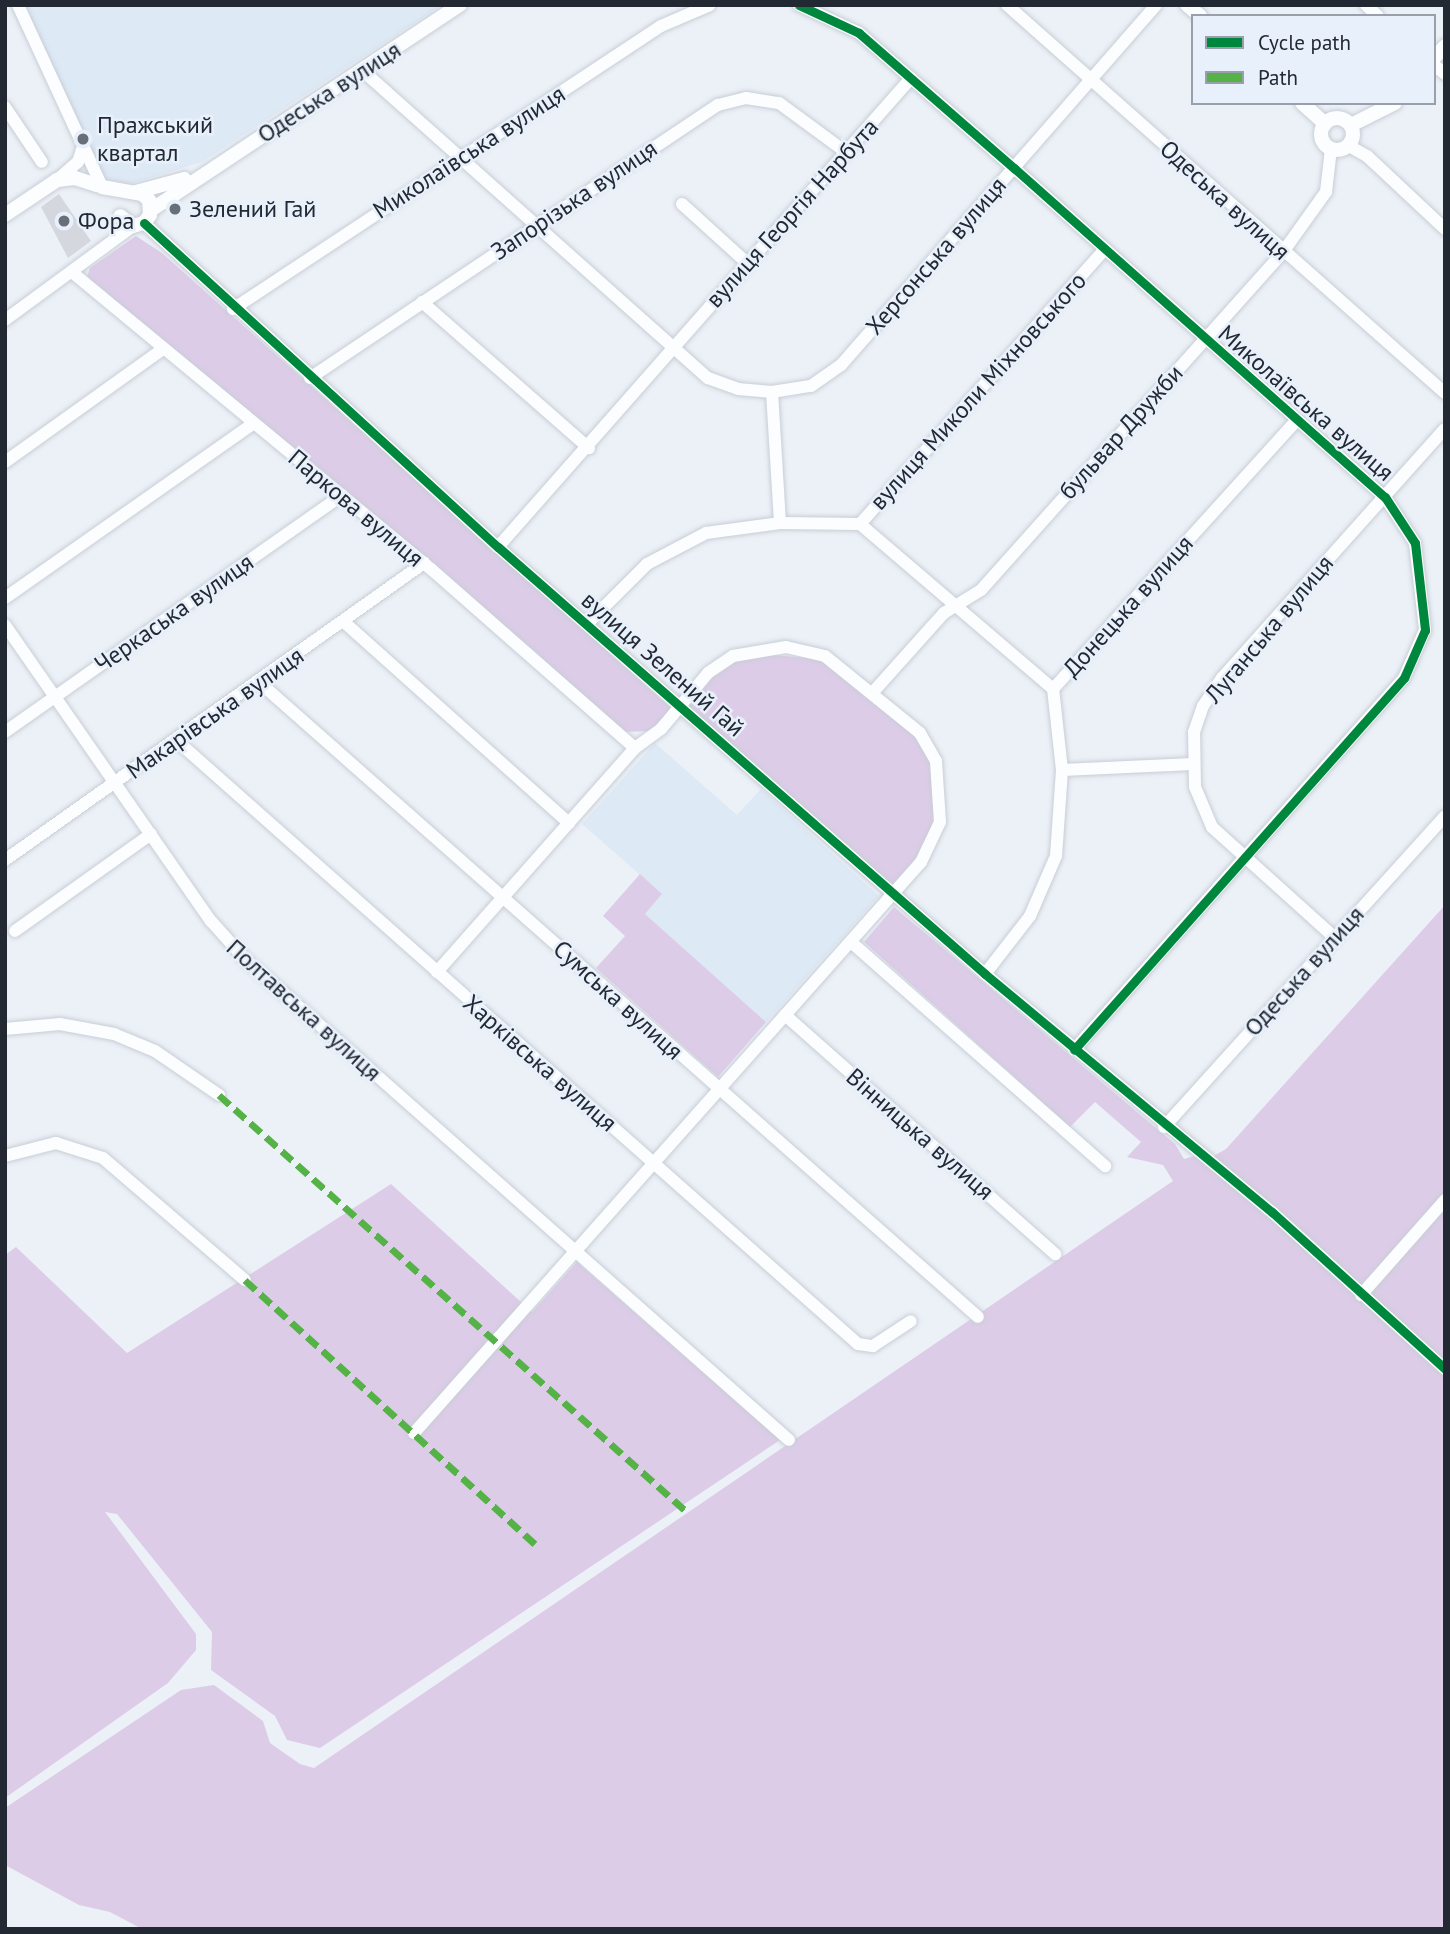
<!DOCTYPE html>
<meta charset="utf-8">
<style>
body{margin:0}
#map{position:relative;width:1450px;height:1934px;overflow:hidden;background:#ecf1f7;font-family:"PT Sans",sans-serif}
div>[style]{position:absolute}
.built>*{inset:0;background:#dee9f6}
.green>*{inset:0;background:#ddcce8}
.building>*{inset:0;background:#d5d7df}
.roads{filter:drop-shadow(0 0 2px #c8ced6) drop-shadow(0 0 2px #c8ced6)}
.minor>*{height:12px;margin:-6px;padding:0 6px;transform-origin:6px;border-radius:6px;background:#fcfdfe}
.major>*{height:14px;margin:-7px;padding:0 7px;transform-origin:7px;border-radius:7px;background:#fcfdfe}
.major>.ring{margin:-7px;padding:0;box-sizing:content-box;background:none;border:14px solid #fcfdfe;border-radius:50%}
.quiet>*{height:7px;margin-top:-3.5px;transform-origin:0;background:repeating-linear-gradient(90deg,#55b246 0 14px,transparent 0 21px)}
.cycleway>*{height:9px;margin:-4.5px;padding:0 4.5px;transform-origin:4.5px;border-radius:4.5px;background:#00873e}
.dots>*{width:19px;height:19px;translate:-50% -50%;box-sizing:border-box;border:4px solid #e8f0fb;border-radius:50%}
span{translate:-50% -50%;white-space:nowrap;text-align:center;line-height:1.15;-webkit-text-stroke:5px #e8f0fb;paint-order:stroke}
.street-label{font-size:24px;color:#222933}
.poi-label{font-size:24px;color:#222933}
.left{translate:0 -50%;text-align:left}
.frame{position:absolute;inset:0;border:7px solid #222933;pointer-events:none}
.legend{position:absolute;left:1191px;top:14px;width:245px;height:91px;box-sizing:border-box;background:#e8f0fb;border:2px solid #99a0ab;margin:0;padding:9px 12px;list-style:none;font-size:21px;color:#222933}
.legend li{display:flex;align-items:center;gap:14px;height:35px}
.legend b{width:35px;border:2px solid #99a0ab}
</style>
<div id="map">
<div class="built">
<div style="clip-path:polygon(24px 5px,442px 5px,202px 162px,126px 185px,103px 178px)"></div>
<div style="clip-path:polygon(655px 743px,737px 815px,761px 789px,879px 896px,766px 1022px,645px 914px,662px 894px,582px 824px)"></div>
</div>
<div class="green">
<div style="clip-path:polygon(136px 236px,162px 253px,672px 709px,650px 731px,622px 732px,87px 277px,90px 268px)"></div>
<div style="clip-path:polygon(760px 654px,824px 659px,916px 735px,933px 768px,935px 824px,930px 844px,895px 893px,680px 704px,720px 663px)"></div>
<div style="clip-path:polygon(640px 874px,662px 894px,645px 914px,766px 1022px,718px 1077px,596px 968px,625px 936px,603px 916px)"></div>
<div style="clip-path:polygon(1445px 905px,1445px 1929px,142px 1929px,110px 1912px,79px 1905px,5px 1865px,5px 1808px,181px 1690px,214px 1685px,263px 1721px,270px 1743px,300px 1764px,314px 1768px,1173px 1181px,1163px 1165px,1127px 1157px,1141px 1142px,1095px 1102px,1070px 1127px,864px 942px,894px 907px,1175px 1144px,1184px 1159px,1195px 1156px,1203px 1162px,1226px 1149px)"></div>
<div style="clip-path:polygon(391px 1184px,532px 1312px,577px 1262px,780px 1440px,320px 1748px,287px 1740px,275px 1716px,211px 1670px,212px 1632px,117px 1514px,105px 1512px,196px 1634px,196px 1650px,168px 1683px,5px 1798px,5px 1255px,16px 1247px,127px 1353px)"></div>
</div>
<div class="building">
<div style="clip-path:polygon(59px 194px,91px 241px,68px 258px,41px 207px)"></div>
</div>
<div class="roads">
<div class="minor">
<div style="left:18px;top:5px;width:200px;rotate:65.2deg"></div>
<div style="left:799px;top:5px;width:66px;rotate:25deg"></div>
<div style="left:859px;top:33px;width:206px;rotate:41.1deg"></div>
<div style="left:1014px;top:168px;width:496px;rotate:41.6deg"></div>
<div style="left:1385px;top:497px;width:55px;rotate:56.9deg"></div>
<div style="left:1415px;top:543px;width:88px;rotate:83.4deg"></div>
<div style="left:1425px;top:630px;width:52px;rotate:113.6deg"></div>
<div style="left:1404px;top:678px;width:497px;rotate:131.6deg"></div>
<div style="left:1007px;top:5px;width:585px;rotate:41.54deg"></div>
<div style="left:1366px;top:5px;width:16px;rotate:43deg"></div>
<div style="left:1434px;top:65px;width:14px;rotate:39deg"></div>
<div style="left:363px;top:71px;width:462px;rotate:41.7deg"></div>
<div style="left:708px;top:378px;width:32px;rotate:20deg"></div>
<div style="left:738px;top:389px;width:34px;rotate:5deg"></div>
<div style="left:772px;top:392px;width:39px;rotate:-9deg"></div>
<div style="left:811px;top:386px;width:37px;rotate:-35deg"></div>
<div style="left:841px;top:365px;width:478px;rotate:-48.8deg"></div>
<div style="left:5px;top:107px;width:66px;rotate:56.1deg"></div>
<div style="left:1349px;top:146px;width:21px;rotate:29deg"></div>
<div style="left:1367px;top:156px;width:107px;rotate:43.1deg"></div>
<div style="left:57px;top:180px;width:28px;rotate:-41deg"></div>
<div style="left:78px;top:162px;width:13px;rotate:-72deg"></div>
<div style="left:682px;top:204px;width:88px;rotate:42.2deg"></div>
<div style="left:144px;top:223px;width:480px;rotate:42.5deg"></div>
<div style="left:498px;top:547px;width:648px;rotate:41.24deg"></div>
<div style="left:985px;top:974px;width:373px;rotate:39.7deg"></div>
<div style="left:1272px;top:1212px;width:234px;rotate:42.2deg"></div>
<div style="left:73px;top:273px;width:465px;rotate:39.6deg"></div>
<div style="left:431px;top:569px;width:271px;rotate:41.3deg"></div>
<div style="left:422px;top:302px;width:222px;rotate:41.2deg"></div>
<div style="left:233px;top:309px;width:513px;rotate:-33.47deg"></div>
<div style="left:661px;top:26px;width:53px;rotate:-23.2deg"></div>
<div style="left:5px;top:320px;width:159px;rotate:-36.3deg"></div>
<div style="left:310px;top:378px;width:491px;rotate:-33.8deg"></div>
<div style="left:718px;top:105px;width:29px;rotate:-14deg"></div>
<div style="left:746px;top:98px;width:33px;rotate:9deg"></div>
<div style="left:779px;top:103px;width:84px;rotate:36.3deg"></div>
<div style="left:772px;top:392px;width:131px;rotate:86.5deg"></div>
<div style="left:5px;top:462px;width:194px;rotate:-35.6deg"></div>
<div style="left:860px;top:524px;width:254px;rotate:40.5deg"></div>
<div style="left:498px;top:547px;width:625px;rotate:-48.63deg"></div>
<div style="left:5px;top:598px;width:304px;rotate:-35.1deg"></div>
<div style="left:344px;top:622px;width:302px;rotate:41.8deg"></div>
<div style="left:587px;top:624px;width:85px;rotate:-45deg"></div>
<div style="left:647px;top:564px;width:67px;rotate:-27.7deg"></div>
<div style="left:706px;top:533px;width:75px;rotate:-7.7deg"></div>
<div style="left:780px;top:523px;width:80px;rotate:0.7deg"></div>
<div style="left:860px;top:524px;width:368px;rotate:-48.3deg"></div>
<div style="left:5px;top:625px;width:361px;rotate:55.2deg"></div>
<div style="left:211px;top:921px;width:51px;rotate:48.2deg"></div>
<div style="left:245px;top:959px;width:726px;rotate:41.48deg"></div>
<div style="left:259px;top:682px;width:959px;rotate:41.45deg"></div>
<div style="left:874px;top:691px;width:105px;rotate:-48.1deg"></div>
<div style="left:944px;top:613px;width:44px;rotate:-31.9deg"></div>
<div style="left:981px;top:590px;width:453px;rotate:-48.2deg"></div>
<div style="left:1283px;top:252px;width:74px;rotate:-54.4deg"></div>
<div style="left:1326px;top:192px;width:43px;rotate:-83.4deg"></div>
<div style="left:5px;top:732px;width:412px;rotate:-35.1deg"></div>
<div style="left:176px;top:740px;width:911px;rotate:41.53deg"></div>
<div style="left:858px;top:1344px;width:15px;rotate:8deg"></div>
<div style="left:873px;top:1346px;width:45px;rotate:-33.3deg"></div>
<div style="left:1062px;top:770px;width:131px;rotate:-2.6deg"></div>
<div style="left:5px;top:860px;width:514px;rotate:-35.33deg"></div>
<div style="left:15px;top:931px;width:167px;rotate:-35.5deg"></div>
<div style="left:1334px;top:937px;width:164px;rotate:-138deg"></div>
<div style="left:1212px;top:827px;width:43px;rotate:-113deg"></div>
<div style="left:1195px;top:787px;width:55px;rotate:-91deg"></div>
<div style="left:1194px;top:732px;width:28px;rotate:-71deg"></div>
<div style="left:1203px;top:706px;width:34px;rotate:-56deg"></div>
<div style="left:1222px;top:678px;width:334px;rotate:-48.2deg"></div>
<div style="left:851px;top:942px;width:339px;rotate:41.4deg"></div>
<div style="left:985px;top:974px;width:73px;rotate:-52.2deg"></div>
<div style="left:1030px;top:916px;width:65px;rotate:-66.6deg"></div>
<div style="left:1056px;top:856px;width:86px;rotate:-86deg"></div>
<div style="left:1062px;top:770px;width:81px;rotate:-96.3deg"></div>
<div style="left:1053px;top:689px;width:363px;rotate:-47.8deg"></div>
<div style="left:785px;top:1015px;width:361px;rotate:41.5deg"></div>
<div style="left:5px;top:1029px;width:55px;rotate:-5.2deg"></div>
<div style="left:60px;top:1024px;width:55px;rotate:10.5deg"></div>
<div style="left:114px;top:1034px;width:44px;rotate:22.5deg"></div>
<div style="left:155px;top:1051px;width:78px;rotate:34.5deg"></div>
<div style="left:1164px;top:1127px;width:419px;rotate:-47.9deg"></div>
<div style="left:5px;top:1156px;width:53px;rotate:-14.3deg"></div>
<div style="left:56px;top:1143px;width:49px;rotate:17.7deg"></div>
<div style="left:103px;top:1158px;width:187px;rotate:40.7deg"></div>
<div style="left:1361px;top:1295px;width:127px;rotate:-48.5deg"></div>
<div style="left:414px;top:1433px;width:764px;rotate:-48.4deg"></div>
<div style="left:921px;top:862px;width:44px;rotate:-64.6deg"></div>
<div style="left:940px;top:822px;width:61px;rotate:-93.8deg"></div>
<div style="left:936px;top:761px;width:32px;rotate:-120deg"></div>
<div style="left:920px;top:733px;width:122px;rotate:-141deg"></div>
<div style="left:825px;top:656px;width:40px;rotate:-167deg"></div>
<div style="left:786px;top:647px;width:54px;rotate:170.4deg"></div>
<div style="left:733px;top:656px;width:30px;rotate:146deg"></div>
<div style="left:708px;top:673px;width:73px;rotate:130deg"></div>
<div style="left:661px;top:729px;width:32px;rotate:144deg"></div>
<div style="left:635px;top:748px;width:299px;rotate:131.5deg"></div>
</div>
<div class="major">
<div style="left:1187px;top:5px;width:17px;rotate:40deg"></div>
<div style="left:1434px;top:58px;width:16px;rotate:-47deg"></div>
<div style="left:1302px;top:103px;width:31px;rotate:42deg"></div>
<div class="ring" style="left:1321px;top:118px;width:18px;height:18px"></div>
<div style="left:1351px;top:125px;width:49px;rotate:-26.6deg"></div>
<div style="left:102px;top:187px;width:41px;rotate:9.9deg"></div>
<div style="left:142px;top:194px;width:9px;rotate:41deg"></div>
<div style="left:149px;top:200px;width:15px;rotate:86deg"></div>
<div style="left:150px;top:215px;width:10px;rotate:127deg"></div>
<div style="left:144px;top:223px;width:11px;rotate:165deg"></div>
<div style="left:133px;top:226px;width:16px;rotate:-142deg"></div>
<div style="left:136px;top:192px;width:50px;rotate:-15.2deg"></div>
<div style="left:151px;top:210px;width:371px;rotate:-33.6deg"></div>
<div style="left:5px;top:215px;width:63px;rotate:-33.9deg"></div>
<div style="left:57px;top:180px;width:18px;rotate:-6deg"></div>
<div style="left:75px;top:178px;width:23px;rotate:18deg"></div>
</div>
</div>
<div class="quiet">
<div style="left:219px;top:1095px;width:624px;rotate:41.69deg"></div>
<div style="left:245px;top:1280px;width:392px;rotate:42.3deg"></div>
</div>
<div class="cycleway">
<div style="left:799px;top:5px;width:66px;rotate:25deg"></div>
<div style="left:859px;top:33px;width:206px;rotate:41.1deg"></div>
<div style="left:1014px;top:168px;width:496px;rotate:41.6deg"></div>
<div style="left:1385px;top:497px;width:55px;rotate:56.9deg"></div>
<div style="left:1415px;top:543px;width:88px;rotate:83.4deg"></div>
<div style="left:1425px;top:630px;width:52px;rotate:113.6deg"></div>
<div style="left:1404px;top:678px;width:497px;rotate:131.6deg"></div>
<div style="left:144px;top:223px;width:480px;rotate:42.5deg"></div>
<div style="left:498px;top:547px;width:648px;rotate:41.24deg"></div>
<div style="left:985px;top:974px;width:373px;rotate:39.7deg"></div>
<div style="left:1272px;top:1212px;width:234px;rotate:42.2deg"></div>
</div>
<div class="dots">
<div style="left:83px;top:139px;background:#696f78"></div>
<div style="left:175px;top:209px;background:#696f78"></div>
<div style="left:64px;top:221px;background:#696f78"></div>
</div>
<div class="street-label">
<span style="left:329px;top:92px;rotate:-33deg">Одеська вулиця</span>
<span style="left:469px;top:152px;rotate:-33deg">Миколаївська вулиця</span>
<span style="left:574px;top:200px;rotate:-34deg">Запорізька вулиця</span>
<span style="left:1225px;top:200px;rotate:42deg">Одеська вулиця</span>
<span style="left:792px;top:213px;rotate:-48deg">вулиця Георгія Нарбута</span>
<span style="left:936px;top:256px;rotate:-49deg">Херсонська вулиця</span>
<span style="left:978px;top:391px;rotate:-48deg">вулиця Миколи Міхновського</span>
<span style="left:1306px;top:403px;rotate:41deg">Миколаївська вулиця</span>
<span style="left:1121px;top:432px;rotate:-48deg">бульвар Дружби</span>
<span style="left:356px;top:508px;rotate:40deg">Паркова вулиця</span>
<span style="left:1128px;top:606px;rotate:-48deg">Донецька вулиця</span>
<span style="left:174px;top:613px;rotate:-35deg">Черкаська вулиця</span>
<span style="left:1269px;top:629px;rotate:-50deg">Луганська вулиця</span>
<span style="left:663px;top:664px;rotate:41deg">вулиця Зелений Гай</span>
<span style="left:215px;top:713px;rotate:-35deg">Макарівська вулиця</span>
<span style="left:1304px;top:971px;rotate:-48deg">Одеська вулиця</span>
<span style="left:618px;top:1000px;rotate:42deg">Сумська вулиця</span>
<span style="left:304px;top:1010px;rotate:42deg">Полтавська вулиця</span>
<span style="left:540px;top:1063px;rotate:41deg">Харківська вулиця</span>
<span style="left:920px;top:1134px;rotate:41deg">Вінницька вулиця</span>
</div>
<div class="poi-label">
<span class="left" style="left:97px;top:139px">Пражський<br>квартал</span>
<span class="left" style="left:189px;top:209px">Зелений Гай</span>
<span class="left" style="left:78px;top:221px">Фора</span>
</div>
<div class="frame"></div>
<ul class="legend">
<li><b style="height:9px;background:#00873e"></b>Cycle path</li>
<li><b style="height:9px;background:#55b246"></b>Path</li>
</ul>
</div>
